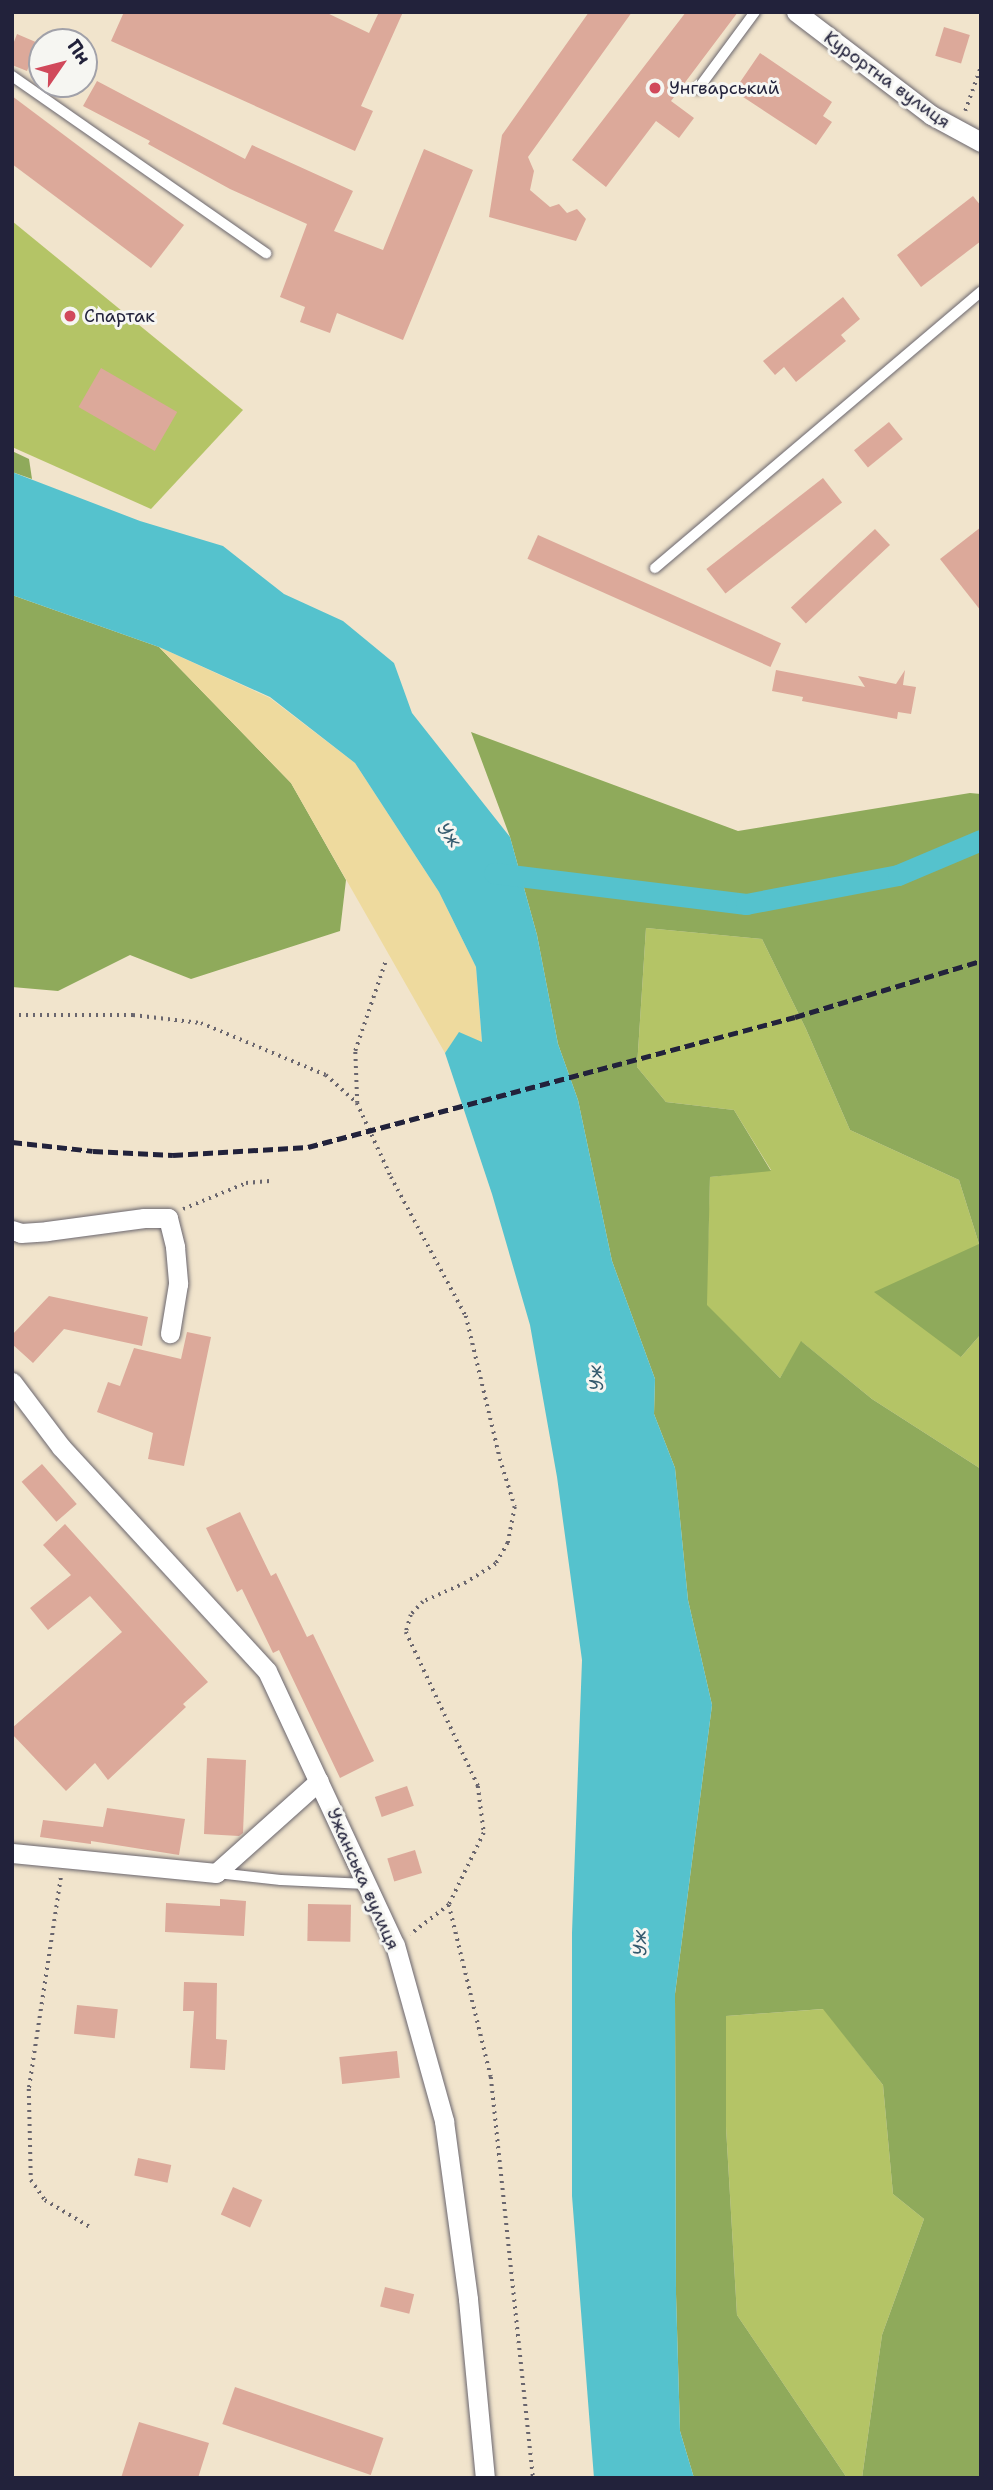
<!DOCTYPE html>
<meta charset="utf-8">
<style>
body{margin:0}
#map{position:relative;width:993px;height:2490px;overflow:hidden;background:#f1e4cc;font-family:"Shantell Sans",sans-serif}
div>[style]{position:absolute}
.green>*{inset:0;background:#b4c466}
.forest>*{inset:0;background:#8faa5b}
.sand>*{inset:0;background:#eeda9e}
.water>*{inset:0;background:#55c2cd}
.canal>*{height:21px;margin:-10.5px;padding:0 10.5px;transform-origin:10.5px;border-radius:10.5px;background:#55c2cd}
.building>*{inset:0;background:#dca99a;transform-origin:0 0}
.path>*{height:3.5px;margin-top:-1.75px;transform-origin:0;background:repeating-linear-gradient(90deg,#6a666e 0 2px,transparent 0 7px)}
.roads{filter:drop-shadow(0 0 2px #6a666e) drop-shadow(0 0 2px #6a666e)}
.lane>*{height:10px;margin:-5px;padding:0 5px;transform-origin:5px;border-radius:5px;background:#fff}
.street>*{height:19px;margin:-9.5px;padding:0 9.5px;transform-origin:9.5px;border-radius:9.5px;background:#fff}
.rail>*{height:5px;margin-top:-2.5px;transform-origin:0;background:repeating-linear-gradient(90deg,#22223b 0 10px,transparent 0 15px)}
.dots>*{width:19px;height:19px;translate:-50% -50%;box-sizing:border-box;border:4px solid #f6f6f2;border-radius:50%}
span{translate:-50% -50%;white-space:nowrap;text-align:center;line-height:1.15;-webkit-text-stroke:6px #f6f6f2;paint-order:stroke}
.street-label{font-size:18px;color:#22223b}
.poi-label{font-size:18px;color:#22223b}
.left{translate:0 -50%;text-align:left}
.water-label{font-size:19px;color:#345a6e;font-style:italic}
.frame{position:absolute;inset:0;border:14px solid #22223b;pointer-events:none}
.north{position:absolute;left:28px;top:28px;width:70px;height:70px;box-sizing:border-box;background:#f6f6f2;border:2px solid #a1a1a9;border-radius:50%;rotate:55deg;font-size:19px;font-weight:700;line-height:28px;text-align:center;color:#22223b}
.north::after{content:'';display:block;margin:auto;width:24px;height:32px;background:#d1495b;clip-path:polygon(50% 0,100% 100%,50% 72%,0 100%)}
</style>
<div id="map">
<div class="green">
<div style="clip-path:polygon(12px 221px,243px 410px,151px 509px,12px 447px)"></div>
<div style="clip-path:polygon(646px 928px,762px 939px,806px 1029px,850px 1130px,959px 1180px,979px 1244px,961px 1357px,981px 1334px,981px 1469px,872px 1399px,802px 1342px,780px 1378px,706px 1305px,710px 1177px,771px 1170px,734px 1110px,666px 1102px,637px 1067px)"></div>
<div style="clip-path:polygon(824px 2009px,883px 2085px,893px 2194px,924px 2219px,882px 2335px,862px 2478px,847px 2478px,737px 2315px,726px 2127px,726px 2016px)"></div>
</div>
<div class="forest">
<div style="clip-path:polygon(12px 451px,29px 459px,32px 479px,12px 472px)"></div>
<div style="clip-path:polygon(12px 595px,159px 647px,291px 783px,346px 880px,340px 931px,191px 979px,130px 955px,58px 991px,12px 987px)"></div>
<div style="clip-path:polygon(471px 732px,738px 831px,970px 793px,981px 794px,981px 1334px,961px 1357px,874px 1292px,979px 1244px,959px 1180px,850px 1130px,806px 1029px,762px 939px,646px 928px,637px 1067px,666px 1102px,734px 1110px,771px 1171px,710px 1177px,707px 1305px,780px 1378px,801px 1341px,872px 1399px,981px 1469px,981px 2478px,862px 2478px,882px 2335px,924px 2219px,893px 2194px,883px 2085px,823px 2009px,726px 2016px,726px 2127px,737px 2315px,847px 2478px,694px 2478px,680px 2431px,676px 2294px,675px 1994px,712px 1705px,688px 1600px,675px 1468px,654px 1414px,655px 1379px,612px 1261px,578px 1100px,558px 1044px,537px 935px,510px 837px)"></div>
</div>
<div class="sand">
<div style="clip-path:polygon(159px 647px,270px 698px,355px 763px,439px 892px,476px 967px,482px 1043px,459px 1033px,445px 1053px,291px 783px)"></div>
</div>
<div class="water">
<div style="clip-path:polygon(12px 472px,140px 521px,223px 546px,284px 594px,343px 621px,394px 663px,412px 713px,510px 837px,537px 935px,558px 1044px,578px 1100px,612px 1261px,655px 1379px,654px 1414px,675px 1468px,688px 1600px,712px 1705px,675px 1994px,676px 2294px,680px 2431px,694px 2478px,594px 2478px,572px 2196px,572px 1933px,582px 1660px,557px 1477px,530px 1325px,492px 1194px,445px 1053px,459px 1032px,482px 1042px,476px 967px,439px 892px,355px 763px,270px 697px,159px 647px,12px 595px)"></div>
</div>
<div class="canal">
<div style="left:494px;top:873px;width:254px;rotate:7deg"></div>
<div style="left:746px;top:904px;width:155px;rotate:-10.8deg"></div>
<div style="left:898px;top:875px;width:90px;rotate:-22.9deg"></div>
</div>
<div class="building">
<div style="clip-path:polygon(124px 12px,325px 12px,369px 33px,379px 12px,403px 12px,361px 106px,373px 111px,355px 151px,111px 41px)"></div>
<div style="clip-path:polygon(589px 12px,632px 12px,528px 157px,534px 171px,530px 190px,550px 207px,559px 204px,567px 213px,577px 209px,586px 219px,576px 241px,489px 217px,502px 135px)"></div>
<div style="clip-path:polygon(686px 12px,738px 12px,671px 101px,694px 118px,679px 138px,656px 121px,606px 187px,572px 160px)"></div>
<div style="left:944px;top:27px;width:27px;height:30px;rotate:17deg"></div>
<div style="clip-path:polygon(17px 34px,38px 43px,27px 71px,12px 65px,12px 47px)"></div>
<div style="clip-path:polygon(760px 53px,832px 102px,823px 116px,832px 122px,816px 145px,734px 91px)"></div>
<div style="clip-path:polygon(97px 81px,245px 159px,252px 145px,353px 191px,334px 231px,383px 250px,424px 149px,473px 170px,403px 340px,337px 313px,330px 333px,300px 322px,305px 307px,280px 297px,307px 224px,230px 189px,148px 144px,150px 141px,83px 106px)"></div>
<div style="clip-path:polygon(12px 96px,184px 225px,151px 268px,12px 164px)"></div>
<div style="clip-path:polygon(973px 196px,981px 206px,981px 241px,921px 287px,897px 255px)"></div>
<div style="clip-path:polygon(843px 297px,860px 319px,841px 335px,846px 341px,796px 382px,784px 367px,775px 375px,763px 361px)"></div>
<div style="left:101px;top:368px;width:88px;height:45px;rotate:30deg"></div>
<div style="left:889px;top:422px;width:22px;height:45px;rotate:51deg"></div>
<div style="left:823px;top:478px;width:31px;height:148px;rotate:52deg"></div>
<div style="clip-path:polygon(981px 527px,981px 611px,940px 559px)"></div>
<div style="left:875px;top:529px;width:22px;height:115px;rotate:47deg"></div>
<div style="left:538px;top:535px;width:266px;height:26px;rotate:24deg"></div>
<div style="clip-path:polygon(776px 670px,865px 687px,858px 676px,896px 684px,905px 670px,903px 685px,916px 687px,911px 714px,898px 712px,897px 719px,802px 701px,803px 697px,772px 691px)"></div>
<div style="clip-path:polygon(49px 1296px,148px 1317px,142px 1346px,64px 1329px,33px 1363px,12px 1344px,12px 1335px)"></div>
<div style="clip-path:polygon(187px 1332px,211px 1337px,184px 1466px,148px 1459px,153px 1433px,97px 1412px,108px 1382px,120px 1386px,134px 1348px,181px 1359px)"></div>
<div style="left:42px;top:1464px;width:53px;height:27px;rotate:49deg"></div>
<div style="clip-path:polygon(240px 1512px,271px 1576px,276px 1573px,307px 1637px,313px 1634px,374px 1761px,340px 1778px,279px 1650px,273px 1653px,242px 1589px,237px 1592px,206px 1528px)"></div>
<div style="clip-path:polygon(65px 1524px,208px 1682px,183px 1704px,186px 1707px,108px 1780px,95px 1763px,66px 1791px,12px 1734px,12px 1728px,122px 1632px,90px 1596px,48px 1630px,30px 1608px,71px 1575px,43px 1545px)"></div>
<div style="clip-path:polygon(207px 1758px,246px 1760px,243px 1833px,239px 1836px,204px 1834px)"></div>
<div style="left:407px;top:1786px;width:21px;height:34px;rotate:71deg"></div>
<div style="clip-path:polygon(107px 1808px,185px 1819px,179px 1855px,91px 1841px,91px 1844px,40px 1837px,43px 1820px,103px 1827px)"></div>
<div style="left:415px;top:1850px;width:24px;height:29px;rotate:73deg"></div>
<div style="clip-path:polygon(220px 1899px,246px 1901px,244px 1936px,165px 1932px,166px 1903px,220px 1906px)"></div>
<div style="left:308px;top:1904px;width:43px;height:37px;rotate:1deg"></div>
<div style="clip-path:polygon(184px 1982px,217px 1983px,216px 2039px,227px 2040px,225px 2070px,190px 2068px,194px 2011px,183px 2011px)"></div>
<div style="left:77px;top:2005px;width:41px;height:29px;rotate:6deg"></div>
<div style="left:397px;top:2051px;width:27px;height:58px;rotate:84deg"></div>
<div style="left:138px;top:2158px;width:34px;height:18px;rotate:12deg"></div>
<div style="left:233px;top:2187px;width:32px;height:30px;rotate:24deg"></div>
<div style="left:385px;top:2287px;width:30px;height:20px;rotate:14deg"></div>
<div style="left:235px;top:2387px;width:157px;height:39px;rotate:19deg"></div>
<div style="clip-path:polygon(139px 2422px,209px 2443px,198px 2478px,121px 2478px)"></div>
</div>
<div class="path">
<div style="left:965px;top:111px;width:48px;rotate:-70.4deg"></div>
<div style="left:12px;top:1015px;width:121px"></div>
<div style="left:133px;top:1015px;width:68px;rotate:6.7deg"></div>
<div style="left:201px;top:1023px;width:135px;rotate:22.6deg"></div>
<div style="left:326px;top:1075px;width:42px;rotate:42.1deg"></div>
<div style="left:357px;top:1103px;width:81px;rotate:65.3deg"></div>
<div style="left:391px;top:1177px;width:158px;rotate:61.7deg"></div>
<div style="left:466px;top:1316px;width:147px;rotate:76.6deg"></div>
<div style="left:500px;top:1459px;width:50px;rotate:72.6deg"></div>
<div style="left:515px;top:1507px;width:37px;rotate:101deg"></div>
<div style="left:508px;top:1543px;width:24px;rotate:120deg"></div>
<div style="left:496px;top:1564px;width:36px;rotate:148deg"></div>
<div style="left:466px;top:1583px;width:47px;rotate:156.2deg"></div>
<div style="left:423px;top:1602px;width:18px;rotate:133deg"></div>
<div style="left:411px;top:1615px;width:18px;rotate:106deg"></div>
<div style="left:406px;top:1632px;width:170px;rotate:64.9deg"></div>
<div style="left:478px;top:1786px;width:47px;rotate:82.7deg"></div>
<div style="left:484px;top:1833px;width:80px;rotate:115.9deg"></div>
<div style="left:449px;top:1905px;width:49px;rotate:142.4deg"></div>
<div style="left:357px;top:1103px;width:52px;rotate:-92.2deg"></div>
<div style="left:355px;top:1051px;width:96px;rotate:-71.2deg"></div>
<div style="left:183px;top:1209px;width:68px;rotate:-22.4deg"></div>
<div style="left:246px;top:1183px;width:24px;rotate:-5deg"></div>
<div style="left:61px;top:1878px;width:213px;rotate:98.6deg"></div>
<div style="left:29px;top:2089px;width:91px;rotate:88.7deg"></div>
<div style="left:31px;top:2180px;width:24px;rotate:55deg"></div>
<div style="left:45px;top:2200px;width:52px;rotate:31deg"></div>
<div style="left:449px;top:1905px;width:177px;rotate:76.3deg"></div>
<div style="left:491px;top:2077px;width:403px;rotate:84deg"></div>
</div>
<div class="roads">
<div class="lane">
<div style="left:12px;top:76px;width:310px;rotate:34.9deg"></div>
<div style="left:698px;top:89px;width:96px;rotate:-53.5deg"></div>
<div style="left:655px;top:568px;width:427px;rotate:-40.3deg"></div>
<div style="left:217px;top:1873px;width:64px;rotate:6.2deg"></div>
<div style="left:281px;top:1880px;width:85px;rotate:2.7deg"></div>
</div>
<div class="street">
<div style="left:796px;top:12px;width:170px;rotate:37.3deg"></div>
<div style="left:931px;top:115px;width:57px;rotate:28.4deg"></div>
<div style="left:12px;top:1230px;width:9px;rotate:18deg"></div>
<div style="left:21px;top:1233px;width:26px;rotate:-4deg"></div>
<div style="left:47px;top:1231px;width:98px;rotate:-7.6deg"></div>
<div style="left:144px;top:1218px;width:24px"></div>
<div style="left:168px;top:1218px;width:30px;rotate:76deg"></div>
<div style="left:175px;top:1247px;width:37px;rotate:85deg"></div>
<div style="left:178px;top:1284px;width:50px;rotate:99.3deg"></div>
<div style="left:12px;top:1382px;width:81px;rotate:53deg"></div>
<div style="left:61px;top:1447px;width:304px;rotate:47.4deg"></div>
<div style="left:267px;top:1671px;width:302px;rotate:65deg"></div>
<div style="left:395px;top:1945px;width:183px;rotate:74.4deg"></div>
<div style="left:444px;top:2121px;width:180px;rotate:82.3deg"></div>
<div style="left:468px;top:2299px;width:180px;rotate:84.6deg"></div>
<div style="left:12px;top:1853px;width:205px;rotate:5.6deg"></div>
<div style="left:216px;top:1873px;width:138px;rotate:-41.8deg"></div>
</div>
</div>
<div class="rail">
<div style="left:12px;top:1142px;width:81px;rotate:6.3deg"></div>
<div style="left:93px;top:1151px;width:80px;rotate:2.9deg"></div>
<div style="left:173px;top:1155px;width:135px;rotate:-3.4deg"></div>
<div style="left:308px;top:1147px;width:504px;rotate:-14.95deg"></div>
<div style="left:795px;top:1017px;width:194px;rotate:-16.8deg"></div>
</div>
<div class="dots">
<div style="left:655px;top:88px;background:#d1495b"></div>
<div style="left:70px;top:316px;background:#d1495b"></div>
</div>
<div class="street-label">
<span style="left:887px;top:80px;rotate:36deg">Курортна вулиця</span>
<span style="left:363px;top:1879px;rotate:66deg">Ужанська вулиця</span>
</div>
<div class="poi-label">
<span class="left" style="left:669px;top:88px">Унгварський</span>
<span class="left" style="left:84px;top:316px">Спартак</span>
</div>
<div class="water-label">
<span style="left:449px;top:835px;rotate:51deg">Уж</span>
<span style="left:596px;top:1378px;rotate:-96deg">Уж</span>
<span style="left:640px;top:1943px;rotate:-92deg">Уж</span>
</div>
<div class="frame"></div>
<div class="north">Пн</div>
</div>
